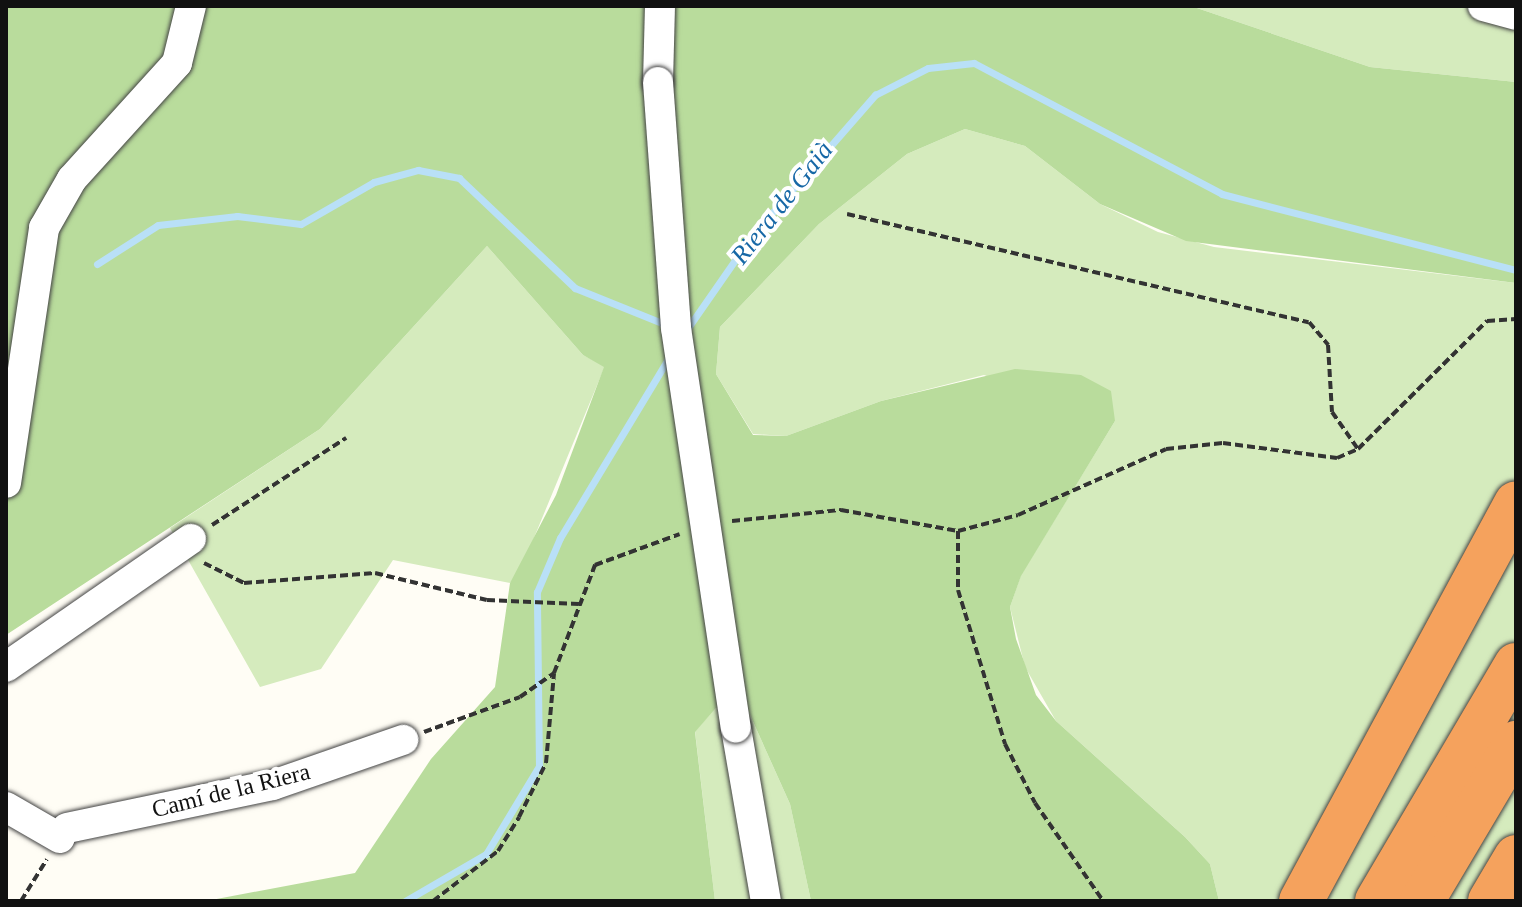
<!DOCTYPE html>
<meta charset="utf-8">
<style>
body{margin:0}
#map{position:relative;width:1522px;height:907px;overflow:hidden;background:#fffdf5;font-family:Georgia,serif}
div>[style]{position:absolute}
.green>*{inset:0;background:#d5ebbd}
.forest>*{inset:0;background:#b9dc9c}
.stream>*{height:7px;margin:-3.5px;padding:0 3.5px;transform-origin:3.5px;border-radius:3.5px;background:#b9e0f7}
.path>*{height:4px;margin-top:-2px;transform-origin:0;background:repeating-linear-gradient(90deg,#333 0 8px,transparent 0 12px)}
.roads{filter:drop-shadow(0 0 2px #444) drop-shadow(0 0 2px #444)}
.minor>*{height:30px;margin:-15px;padding:0 15px;transform-origin:15px;border-radius:15px;background:#fff}
.highway>*{height:44px;margin:-22px;padding:0 22px;transform-origin:22px;border-radius:22px;background:#f5a25d}
.bridges{filter:drop-shadow(0 0 2px #444) drop-shadow(0 0 2px #444)}
.minor-bridge>*{height:30px;margin:-15px;padding:0 15px;transform-origin:15px;border-radius:15px;background:#fff}
span{translate:-50% -50%;white-space:nowrap;text-align:center;line-height:1.15;-webkit-text-stroke:8px #fff;paint-order:stroke}
.street-label{font-size:24px;color:#111}
.water-label{font-size:26px;color:#1768a6;font-style:italic}
.frame{position:absolute;inset:0;border:8px solid #111;pointer-events:none}
</style>
<div id="map">
<div class="green">
<div style="clip-path:polygon(1191px 6px,1516px 6px,1516px 82px,1370px 67px)"></div>
<div style="clip-path:polygon(965px 129px,1025px 146px,1100px 204px,1158px 232px,1214px 247px,1516px 283px,1516px 901px,1219px 901px,1210px 864px,1185px 837px,1056px 721px,1025px 667px,1010px 607px,1021px 575px,1115px 421px,984px 375px,881px 401px,786px 436px,753px 434px,716px 374px,720px 327px,819px 224px,907px 154px)"></div>
<div style="clip-path:polygon(487px 246px,583px 355px,605px 366px,519px 574px,510px 583px,393px 560px,321px 669px,260px 687px,170px 528px,320px 429px)"></div>
<div style="clip-path:polygon(746px 706px,790px 804px,811px 901px,715px 901px,695px 731px,716px 708px)"></div>
</div>
<div class="forest">
<div style="clip-path:polygon(6px 6px,1191px 6px,1370px 67px,1516px 82px,1516px 283px,1186px 241px,1100px 204px,1025px 146px,965px 129px,907px 154px,819px 224px,720px 327px,716px 374px,753px 435px,786px 436px,881px 401px,1015px 369px,1081px 375px,1111px 391px,1115px 421px,1021px 576px,1010px 607px,1016px 639px,1036px 695px,1056px 721px,1185px 837px,1210px 864px,1219px 901px,811px 901px,790px 804px,746px 706px,716px 708px,695px 732px,715px 901px,206px 901px,355px 873px,431px 759px,495px 687px,510px 583px,556px 495px,604px 367px,583px 355px,487px 246px,320px 429px,6px 635px)"></div>
</div>
<div class="stream">
<div style="left:97px;top:264px;width:72px;rotate:-32.6deg"></div>
<div style="left:158px;top:225px;width:80px;rotate:-6.5deg"></div>
<div style="left:237px;top:216px;width:64px;rotate:7.1deg"></div>
<div style="left:301px;top:224px;width:84px;rotate:-29.9deg"></div>
<div style="left:374px;top:182px;width:46px;rotate:-15.3deg"></div>
<div style="left:418px;top:170px;width:42px;rotate:11deg"></div>
<div style="left:459px;top:178px;width:160px;rotate:43.5deg"></div>
<div style="left:575px;top:288px;width:99px;rotate:21.9deg"></div>
<div style="left:685px;top:332px;width:116px;rotate:-55.2deg"></div>
<div style="left:751px;top:237px;width:189px;rotate:-48.9deg"></div>
<div style="left:875px;top:95px;width:59px;rotate:-27deg"></div>
<div style="left:928px;top:68px;width:46px;rotate:-6.2deg"></div>
<div style="left:974px;top:63px;width:280px;rotate:27.8deg"></div>
<div style="left:1222px;top:194px;width:304px;rotate:14.5deg"></div>
<div style="left:405px;top:901px;width:94px;rotate:-30.1deg"></div>
<div style="left:486px;top:854px;width:103px;rotate:-58.9deg"></div>
<div style="left:539px;top:766px;width:174px;rotate:-90.7deg"></div>
<div style="left:537px;top:592px;width:59px;rotate:-66.9deg"></div>
<div style="left:560px;top:538px;width:213px;rotate:-58.9deg"></div>
</div>
<div class="path">
<div style="left:847px;top:214px;width:474px;rotate:13.2deg"></div>
<div style="left:1309px;top:322px;width:30px;rotate:50deg"></div>
<div style="left:1328px;top:345px;width:67px;rotate:86.6deg"></div>
<div style="left:1332px;top:412px;width:45px;rotate:54.9deg"></div>
<div style="left:732px;top:521px;width:110px;rotate:-5.8deg"></div>
<div style="left:841px;top:510px;width:119px;rotate:10.2deg"></div>
<div style="left:958px;top:531px;width:62px;rotate:-14.9deg"></div>
<div style="left:1018px;top:515px;width:162px;rotate:-24deg"></div>
<div style="left:1166px;top:449px;width:57px;rotate:-6deg"></div>
<div style="left:1223px;top:443px;width:115px;rotate:7.5deg"></div>
<div style="left:1337px;top:458px;width:23px;rotate:-23deg"></div>
<div style="left:1358px;top:449px;width:182px;rotate:-44.8deg"></div>
<div style="left:1487px;top:321px;width:29px;rotate:-4deg"></div>
<div style="left:212px;top:525px;width:160px;rotate:-33deg"></div>
<div style="left:958px;top:531px;width:59px;rotate:90deg"></div>
<div style="left:958px;top:590px;width:161px;rotate:73deg"></div>
<div style="left:1005px;top:744px;width:66px;rotate:63deg"></div>
<div style="left:1035px;top:803px;width:119px;rotate:55.2deg"></div>
<div style="left:204px;top:563px;width:45px;rotate:26.6deg"></div>
<div style="left:244px;top:583px;width:131px;rotate:-4.4deg"></div>
<div style="left:375px;top:573px;width:115px;rotate:13.6deg"></div>
<div style="left:487px;top:600px;width:92px;rotate:2.5deg"></div>
<div style="left:424px;top:732px;width:102px;rotate:-20deg"></div>
<div style="left:520px;top:697px;width:42px;rotate:-35.2deg"></div>
<div style="left:554px;top:673px;width:116px;rotate:-69.2deg"></div>
<div style="left:595px;top:565px;width:90px;rotate:-20deg"></div>
<div style="left:21px;top:901px;width:49px;rotate:-58.2deg"></div>
<div style="left:433px;top:901px;width:82px;rotate:-37.6deg"></div>
<div style="left:498px;top:851px;width:40px;rotate:-58deg"></div>
<div style="left:519px;top:817px;width:60px;rotate:-63.4deg"></div>
<div style="left:546px;top:763px;width:90px;rotate:-84.9deg"></div>
</div>
<div class="roads">
<div class="minor">
<div style="left:1483px;top:6px;width:34px;rotate:15deg"></div>
<div style="left:658px;top:82px;width:76px;rotate:-88.5deg"></div>
<div style="left:6px;top:483px;width:258px;rotate:-81.5deg"></div>
<div style="left:44px;top:228px;width:56px;rotate:-60.3deg"></div>
<div style="left:72px;top:179px;width:156px;rotate:-47.8deg"></div>
<div style="left:177px;top:63px;width:59px;rotate:-76.2deg"></div>
<div style="left:6px;top:667px;width:225px;rotate:-34.7deg"></div>
<div style="left:736px;top:728px;width:176px;rotate:80.2deg"></div>
<div style="left:6px;top:807px;width:62px;rotate:29.9deg"></div>
<div style="left:67px;top:828px;width:210px;rotate:-11.8deg"></div>
<div style="left:273px;top:785px;width:138px;rotate:-19.1deg"></div>
</div>
<div class="highway">
<div style="left:1301px;top:901px;width:452px;rotate:-61.6deg"></div>
<div style="left:1377px;top:901px;width:274px;rotate:-59.5deg"></div>
<div style="left:1422px;top:901px;width:184px;rotate:-59.3deg"></div>
<div style="left:1490px;top:901px;width:51px;rotate:-59.4deg"></div>
</div>
</div>
<div class="bridges">
<div class="minor-bridge">
<div style="left:658px;top:82px;width:247px;rotate:85.8deg"></div>
<div style="left:676px;top:328px;width:404px;rotate:81.5deg"></div>
</div>
</div>
<div class="street-label">
<span style="left:231px;top:791px;rotate:-14deg">Camí de la Riera</span>
</div>
<div class="water-label">
<span style="left:782px;top:203px;rotate:-52deg">Riera de Gaià</span>
</div>
<div class="frame"></div>
</div>
